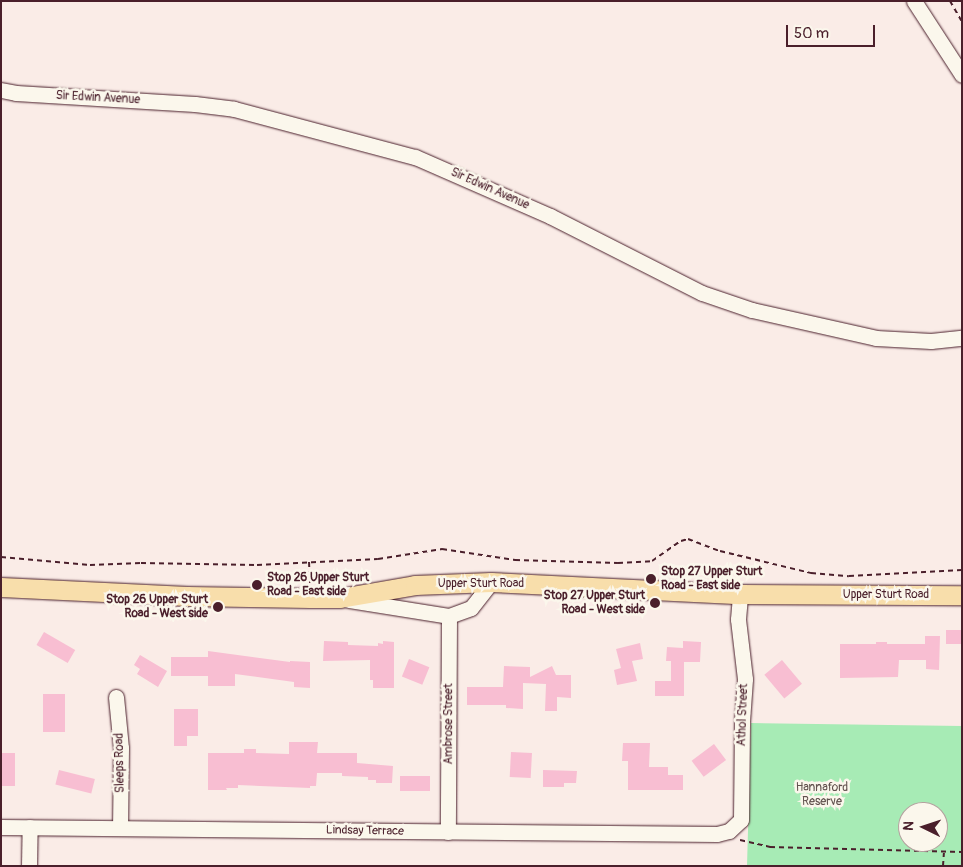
<!DOCTYPE html>
<style>
body{margin:0}
#map{position:relative;width:963px;height:867px;overflow:hidden;background:#faece7;font-family:Pangolin,sans-serif}
div>[style]{position:absolute}
.green>*{inset:0;background:#a7ebb5}
.building>*{inset:0;background:#f8bed2;transform-origin:0 0}
.path>*{height:2px;margin-top:-1px;transform-origin:0;background:repeating-linear-gradient(90deg,#4a1f2b 0 5px,transparent 0 9px)}
.roads{filter:drop-shadow(0 0 1px #4a1f2b) drop-shadow(0 0 1px #4a1f2b)}
.minor>*{height:15px;margin:-7.5px;padding:0 7.5px;transform-origin:7.5px;border-radius:7.5px;background:#fbf7ec}
.major>*{height:19px;margin:-9.5px;padding:0 9.5px;transform-origin:9.5px;border-radius:9.5px;background:#f8deab}
.dots>*{width:14px;height:14px;translate:-50% -50%;box-sizing:border-box;border:2px solid #fbf7ec;border-radius:50%}
span{translate:-50% -50%;white-space:nowrap;text-align:center;line-height:1.15;-webkit-text-stroke:5px #fbf7ec;paint-order:stroke}
.street-label{font-size:12px;color:#4a1f2b}
.poi-label{font-size:12px;color:#4a1f2b;font-weight:700}
.left{translate:0 -50%;text-align:left}
.right{translate:-100% -50%;text-align:right}
.park-label{font-size:12px;color:#61524e}
.frame{position:absolute;inset:0;border:2px solid #4a1f2b;pointer-events:none}
.north{position:absolute;left:898px;top:802px;width:50px;height:50px;box-sizing:border-box;background:#fbf7ec;border:1px solid #b4a19f;border-radius:50%;rotate:274deg;font-size:14px;font-weight:700;line-height:20px;text-align:center;color:#4a1f2b}
.north::after{content:'';display:block;margin:auto;width:18px;height:22px;background:#4a1f2b;clip-path:polygon(50% 0,100% 100%,50% 72%,0 100%)}
.scale{position:absolute;left:786px;top:25px;width:89px;height:22px;box-sizing:border-box;border:2px solid #4a1f2b;border-top:0;padding-left:6px;font-size:15px;line-height:18px;white-space:nowrap;color:#4a1f2b;-webkit-text-stroke:4px #fbf7ec;paint-order:stroke}
</style>
<div id="map">
<div class="green">
<div style="clip-path:polygon(evenodd,751px 723px,962px 726px,962px 866px,747px 866px,751px 723px,908px 812px,938px 812px,938px 842px,908px 842px,908px 812px)"></div>
</div>
<div class="building">
<div style="left:946px;top:630px;width:16px;height:14px"></div>
<div style="left:44px;top:632px;width:36px;height:15px;rotate:30deg"></div>
<div style="clip-path:polygon(925px 636px,940px 636px,939px 670px,926px 669px,926px 660px,899px 660px,898px 677px,840px 678px,840px 644px,876px 644px,876px 642px,887px 642px,887px 644px,925px 644px)"></div>
<div style="clip-path:polygon(324px 641px,348px 642px,348px 645px,378px 646px,378px 643px,383px 644px,383px 641px,394px 642px,394px 688px,373px 688px,373px 680px,370px 680px,370px 660px,323px 661px)"></div>
<div style="clip-path:polygon(683px 641px,701px 642px,700px 662px,684px 662px,684px 696px,655px 696px,655px 681px,671px 681px,671px 661px,666px 661px,667px 647px,683px 648px)"></div>
<div style="clip-path:polygon(640px 643px,643px 659px,632px 661px,637px 681px,617px 685px,614px 670px,621px 668px,616px 649px)"></div>
<div style="clip-path:polygon(208px 651px,290px 662px,290px 661px,310px 662px,310px 688px,294px 687px,294px 682px,235px 674px,235px 686px,208px 686px,208px 676px,171px 676px,171px 657px,208px 657px)"></div>
<div style="clip-path:polygon(140px 655px,167px 671px,158px 687px,137px 674px,140px 669px,134px 665px)"></div>
<div style="left:409px;top:659px;width:22px;height:19px;rotate:22deg"></div>
<div style="left:782px;top:660px;width:31px;height:23px;rotate:50deg"></div>
<div style="clip-path:polygon(504px 666px,530px 667px,530px 677px,552px 666px,556px 675px,571px 675px,571px 698px,557px 697px,557px 711px,545px 711px,546px 684px,523px 683px,523px 709px,506px 708px,506px 705px,467px 705px,467px 687px,503px 687px)"></div>
<div style="left:65px;top:694px;width:38px;height:22px;rotate:90deg"></div>
<div style="clip-path:polygon(174px 709px,198px 709px,198px 736px,187px 736px,187px 746px,174px 746px)"></div>
<div style="clip-path:polygon(289px 742px,318px 742px,317px 753px,357px 753px,357px 763px,393px 766px,392px 783px,376px 783px,376px 780px,368px 780px,368px 777px,342px 776px,342px 773px,317px 773px,316px 786px,310px 786px,310px 788px,238px 785px,238px 788px,226px 788px,227px 790px,208px 790px,208px 753px,244px 753px,244px 749px,256px 749px,256px 753px,289px 754px)"></div>
<div style="clip-path:polygon(623px 743px,650px 743px,649px 767px,668px 767px,668px 775px,683px 775px,683px 790px,628px 790px,628px 761px,622px 761px)"></div>
<div style="left:714px;top:744px;width:20px;height:28px;rotate:53deg"></div>
<div style="left:511px;top:752px;width:21px;height:25px;rotate:3deg"></div>
<div style="left:1px;top:753px;width:14px;height:33px"></div>
<div style="left:59px;top:770px;width:37px;height:15px;rotate:14deg"></div>
<div style="clip-path:polygon(543px 770px,577px 771px,576px 783px,564px 783px,564px 787px,543px 787px)"></div>
<div style="left:400px;top:776px;width:30px;height:15px"></div>
</div>
<div class="path">
<div style="left:950px;top:1px;width:24px;rotate:60deg"></div>
<div style="left:1px;top:557px;width:89px;rotate:5.1deg"></div>
<div style="left:90px;top:565px;width:51px;rotate:-2.2deg"></div>
<div style="left:141px;top:563px;width:116px;rotate:1deg"></div>
<div style="left:257px;top:565px;width:121px;rotate:-2.8deg"></div>
<div style="left:378px;top:559px;width:65px;rotate:-8.9deg"></div>
<div style="left:442px;top:549px;width:74px;rotate:8.6deg"></div>
<div style="left:515px;top:560px;width:103px;rotate:1.7deg"></div>
<div style="left:618px;top:563px;width:34px;rotate:-3deg"></div>
<div style="left:652px;top:561px;width:35px;rotate:-35deg"></div>
<div style="left:681px;top:541px;width:7px;rotate:-16deg"></div>
<div style="left:688px;top:539px;width:34px;rotate:21deg"></div>
<div style="left:720px;top:551px;width:94px;rotate:13.6deg"></div>
<div style="left:811px;top:573px;width:38px;rotate:5deg"></div>
<div style="left:849px;top:576px;width:113px;rotate:-3deg"></div>
<div style="left:309px;top:562px;width:21px;rotate:87deg"></div>
<div style="left:740px;top:840px;width:31px;rotate:13deg"></div>
<div style="left:770px;top:847px;width:192px;rotate:1.5deg"></div>
<div style="left:943px;top:866px;width:13px;rotate:-86deg"></div>
</div>
<div class="roads">
<div class="minor">
<div style="left:914px;top:1px;width:88px;rotate:57deg"></div>
<div style="left:1px;top:90px;width:15px;rotate:11deg"></div>
<div style="left:16px;top:93px;width:179px;rotate:3.5deg"></div>
<div style="left:195px;top:104px;width:39px;rotate:7deg"></div>
<div style="left:234px;top:109px;width:187px;rotate:14.9deg"></div>
<div style="left:415px;top:157px;width:147px;rotate:23.6deg"></div>
<div style="left:550px;top:216px;width:170px;rotate:26.9deg"></div>
<div style="left:702px;top:293px;width:53px;rotate:18.8deg"></div>
<div style="left:752px;top:310px;width:127px;rotate:12.7deg"></div>
<div style="left:876px;top:338px;width:55px;rotate:3.1deg"></div>
<div style="left:931px;top:341px;width:31px;rotate:-6deg"></div>
<div style="left:349px;top:600px;width:101px;rotate:9.1deg"></div>
<div style="left:449px;top:616px;width:216px;rotate:90.3deg"></div>
<div style="left:449px;top:616px;width:23px;rotate:-20deg"></div>
<div style="left:471px;top:608px;width:33px;rotate:-52deg"></div>
<div style="left:116px;top:697px;width:51px;rotate:84.4deg"></div>
<div style="left:121px;top:748px;width:80px;rotate:90.7deg"></div>
<div style="left:1px;top:827px;width:716px;rotate:0.56deg"></div>
<div style="left:717px;top:834px;width:12px;rotate:-14deg"></div>
<div style="left:729px;top:831px;width:16px;rotate:-43deg"></div>
<div style="left:741px;top:820px;width:99px;rotate:-89.4deg"></div>
<div style="left:742px;top:721px;width:42px;rotate:-85.9deg"></div>
<div style="left:745px;top:679px;width:60px;rotate:-96.7deg"></div>
<div style="left:738px;top:619px;width:25px;rotate:-85deg"></div>
<div style="left:29px;top:866px;width:39px;rotate:-89deg"></div>
</div>
<div class="major">
<div style="left:1px;top:587px;width:186px;rotate:2.8deg"></div>
<div style="left:187px;top:596px;width:123px;rotate:0.9deg"></div>
<div style="left:310px;top:598px;width:30px"></div>
<div style="left:340px;top:598px;width:76px;rotate:-9.8deg"></div>
<div style="left:415px;top:585px;width:76px;rotate:-2.3deg"></div>
<div style="left:491px;top:582px;width:249px;rotate:2.8deg"></div>
<div style="left:740px;top:594px;width:222px;rotate:0.3deg"></div>
</div>
</div>
<div class="dots">
<div style="left:651px;top:579px;background:#4a1f2b"></div>
<div style="left:257px;top:585px;background:#4a1f2b"></div>
<div style="left:655px;top:603px;background:#4a1f2b"></div>
<div style="left:218px;top:607px;background:#4a1f2b"></div>
</div>
<div class="street-label">
<span style="left:98px;top:98px;rotate:3deg">Sir Edwin Avenue</span>
<span style="left:490px;top:189px;rotate:24deg">Sir Edwin Avenue</span>
<span style="left:481px;top:584px">Upper Sturt Road</span>
<span style="left:886px;top:595px">Upper Sturt Road</span>
<span style="left:743px;top:715px;rotate:-88deg">Athol Street</span>
<span style="left:449px;top:724px;rotate:-90deg">Ambrose Street</span>
<span style="left:120px;top:763px;rotate:-91deg">Sleeps Road</span>
<span style="left:365px;top:831px;rotate:1deg">Lindsay Terrace</span>
</div>
<div class="poi-label">
<span class="left" style="left:661px;top:579px">Stop 27 Upper Sturt<br>Road - East side</span>
<span class="left" style="left:267px;top:585px">Stop 26 Upper Sturt<br>Road - East side</span>
<span class="right" style="left:645px;top:603px">Stop 27 Upper Sturt<br>Road - West side</span>
<span class="right" style="left:208px;top:607px">Stop 26 Upper Sturt<br>Road - West side</span>
</div>
<div class="park-label">
<span style="left:822px;top:795px">Hannaford<br>Reserve</span>
</div>
<div class="frame"></div>
<div class="north">N</div>
<div class="scale">50 m</div>
</div>
